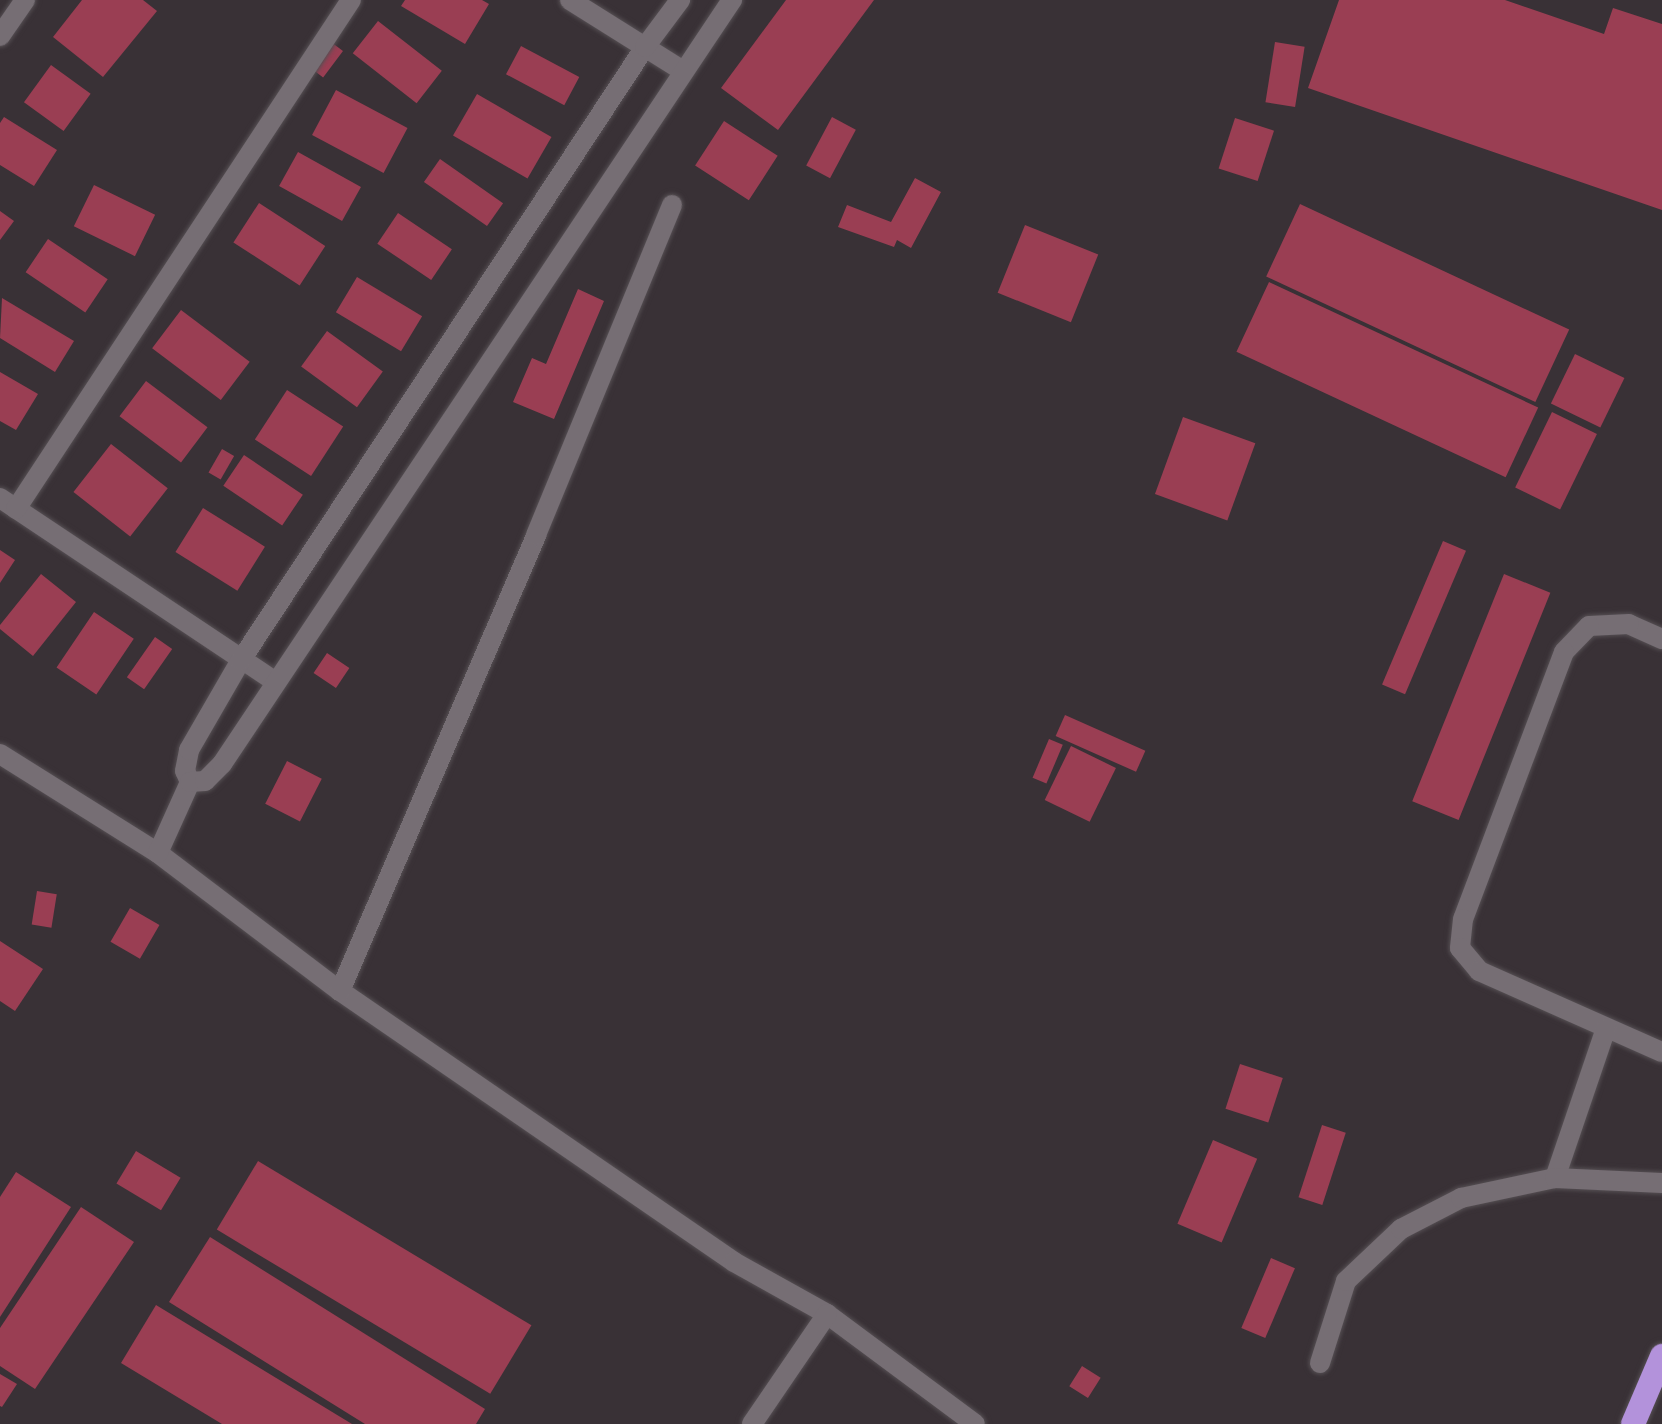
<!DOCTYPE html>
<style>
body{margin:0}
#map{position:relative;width:1662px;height:1424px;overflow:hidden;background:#393136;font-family:Commissioner,sans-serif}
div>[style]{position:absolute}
.building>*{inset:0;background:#9a3e53;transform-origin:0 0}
.roads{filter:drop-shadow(0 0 2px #554f53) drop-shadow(0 0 2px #554f53)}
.minor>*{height:20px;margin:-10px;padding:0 10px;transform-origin:10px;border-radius:10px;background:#766e74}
.highway>*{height:24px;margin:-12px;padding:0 12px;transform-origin:12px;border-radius:12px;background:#b392db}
span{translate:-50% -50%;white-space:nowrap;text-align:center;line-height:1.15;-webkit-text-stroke:6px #393136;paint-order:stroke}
</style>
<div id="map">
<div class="building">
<div style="clip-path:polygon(82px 0,143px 0,157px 11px,103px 77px,53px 37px)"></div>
<div style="clip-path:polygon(405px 0,482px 0,489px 4px,465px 44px,401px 6px)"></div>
<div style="clip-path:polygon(786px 0,874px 0,778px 130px,721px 88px)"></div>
<div style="clip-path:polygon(1339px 0,1505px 0,1604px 34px,1613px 8px,1662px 24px,1662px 210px,1308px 88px)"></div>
<div style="left:378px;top:21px;width:81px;height:41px;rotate:38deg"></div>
<div style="left:331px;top:42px;width:15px;height:33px;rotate:37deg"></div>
<div style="left:1275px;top:42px;width:30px;height:61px;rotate:9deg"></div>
<div style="left:521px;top:46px;width:66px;height:32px;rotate:28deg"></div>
<div style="left:51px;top:65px;width:49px;height:46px;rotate:36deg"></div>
<div style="left:336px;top:90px;width:81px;height:51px;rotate:28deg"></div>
<div style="left:477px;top:94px;width:86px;height:48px;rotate:30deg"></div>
<div style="clip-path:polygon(4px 117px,57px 150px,34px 186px,0 165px,0 123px)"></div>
<div style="left:832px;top:117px;width:27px;height:55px;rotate:28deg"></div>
<div style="left:1235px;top:118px;width:41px;height:53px;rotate:18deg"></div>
<div style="left:724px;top:121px;width:64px;height:53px;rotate:33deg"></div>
<div style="left:298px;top:152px;width:72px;height:39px;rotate:29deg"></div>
<div style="left:440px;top:159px;width:77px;height:28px;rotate:35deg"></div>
<div style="clip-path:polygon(915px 178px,941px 192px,911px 248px,897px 240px,894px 247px,838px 227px,847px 205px,891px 222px)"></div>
<div style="left:94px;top:185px;width:68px;height:46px;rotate:26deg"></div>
<div style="left:259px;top:203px;width:79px;height:47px;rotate:33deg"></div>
<div style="left:1300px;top:204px;width:297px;height:80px;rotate:25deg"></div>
<div style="clip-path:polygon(0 211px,14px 221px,0 240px)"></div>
<div style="left:398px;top:213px;width:65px;height:37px;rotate:34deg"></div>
<div style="left:1025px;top:225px;width:79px;height:73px;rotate:22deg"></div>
<div style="left:48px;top:239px;width:72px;height:40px;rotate:34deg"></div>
<div style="left:357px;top:277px;width:76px;height:41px;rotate:31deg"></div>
<div style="left:1269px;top:282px;width:297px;height:77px;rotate:25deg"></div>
<div style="clip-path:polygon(578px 289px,604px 301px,554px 419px,513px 402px,532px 358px,546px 364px)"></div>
<div style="clip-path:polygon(2px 298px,74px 341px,55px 372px,0 338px)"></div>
<div style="left:181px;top:310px;width:86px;height:48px;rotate:37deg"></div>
<div style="left:327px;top:331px;width:69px;height:44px;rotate:36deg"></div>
<div style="left:1575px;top:354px;width:55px;height:55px;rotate:26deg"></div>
<div style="clip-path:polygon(0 372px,38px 394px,16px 430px,0 421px)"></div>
<div style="left:146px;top:381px;width:77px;height:44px;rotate:37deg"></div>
<div style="left:287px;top:390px;width:67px;height:59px;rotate:33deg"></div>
<div style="left:1552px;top:412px;width:50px;height:84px;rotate:26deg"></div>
<div style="left:1183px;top:417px;width:77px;height:82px;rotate:20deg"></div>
<div style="left:111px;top:444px;width:72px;height:61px;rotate:38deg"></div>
<div style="left:222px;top:449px;width:14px;height:27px;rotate:30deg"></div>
<div style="left:244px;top:455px;width:71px;height:37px;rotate:34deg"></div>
<div style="left:203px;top:508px;width:73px;height:52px;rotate:32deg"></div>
<div style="left:1443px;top:541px;width:25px;height:156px;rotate:23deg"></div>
<div style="clip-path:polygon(0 550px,15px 560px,0 583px)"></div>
<div style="clip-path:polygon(41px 574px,76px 602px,33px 656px,0 629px,0 625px)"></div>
<div style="left:1504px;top:574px;width:50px;height:245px;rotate:22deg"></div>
<div style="left:94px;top:612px;width:48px;height:67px;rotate:34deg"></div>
<div style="left:155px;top:637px;width:21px;height:49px;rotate:35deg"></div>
<div style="left:327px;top:653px;width:27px;height:24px;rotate:34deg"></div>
<div style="left:1065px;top:715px;width:88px;height:23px;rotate:24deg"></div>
<div style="left:1049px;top:739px;width:15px;height:42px;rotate:23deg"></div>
<div style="left:1071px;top:746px;width:50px;height:60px;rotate:26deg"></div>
<div style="left:287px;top:761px;width:39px;height:48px;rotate:27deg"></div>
<div style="left:37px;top:891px;width:20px;height:34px;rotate:9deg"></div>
<div style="left:130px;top:908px;width:34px;height:39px;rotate:30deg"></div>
<div style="clip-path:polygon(0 941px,43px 969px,15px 1011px,0 1001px)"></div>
<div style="left:1240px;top:1064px;width:45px;height:47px;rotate:18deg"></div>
<div style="left:1322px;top:1125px;width:25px;height:76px;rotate:18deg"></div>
<div style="left:1213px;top:1140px;width:48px;height:91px;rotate:23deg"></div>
<div style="left:136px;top:1151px;width:52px;height:38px;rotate:31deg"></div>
<div style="left:258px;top:1161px;width:319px;height:80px;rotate:31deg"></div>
<div style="clip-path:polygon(16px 1172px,71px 1207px,0 1317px,0 1197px)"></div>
<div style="clip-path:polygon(81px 1207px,134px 1242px,35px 1389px,0 1366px,0 1328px)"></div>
<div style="clip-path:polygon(210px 1237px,485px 1409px,476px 1424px,365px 1424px,169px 1302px)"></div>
<div style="left:1271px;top:1258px;width:26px;height:76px;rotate:23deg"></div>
<div style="clip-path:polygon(156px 1305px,352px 1424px,222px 1424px,121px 1363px)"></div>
<div style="left:1082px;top:1366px;width:22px;height:24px;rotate:32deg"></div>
<div style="clip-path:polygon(0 1374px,17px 1384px,2px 1407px,0 1406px)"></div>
</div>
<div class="roads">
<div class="minor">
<div style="left:570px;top:0;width:133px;rotate:32.1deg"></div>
<div style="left:0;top:36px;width:44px;rotate:-55.2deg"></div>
<div style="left:0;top:498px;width:332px;rotate:33.7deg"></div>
<div style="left:16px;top:509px;width:609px;rotate:-56.65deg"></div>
<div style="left:1662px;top:639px;width:36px;rotate:-156deg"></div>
<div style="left:1629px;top:624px;width:40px;rotate:177.1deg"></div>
<div style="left:1589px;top:626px;width:36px;rotate:134deg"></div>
<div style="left:1564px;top:652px;width:285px;rotate:110.7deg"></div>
<div style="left:1463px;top:919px;width:29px;rotate:96deg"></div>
<div style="left:1460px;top:948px;width:30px;rotate:50deg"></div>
<div style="left:1479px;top:971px;width:200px;rotate:23.9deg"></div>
<div style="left:0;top:754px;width:186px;rotate:32.1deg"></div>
<div style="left:158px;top:853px;width:228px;rotate:37.2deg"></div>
<div style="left:340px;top:991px;width:478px;rotate:34.5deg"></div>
<div style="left:734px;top:1262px;width:107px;rotate:29.2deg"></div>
<div style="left:827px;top:1314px;width:184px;rotate:36.6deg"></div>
<div style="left:190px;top:782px;width:12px;rotate:-114deg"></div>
<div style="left:185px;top:771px;width:21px;rotate:-79deg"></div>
<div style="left:189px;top:750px;width:104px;rotate:-60deg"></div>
<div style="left:241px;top:660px;width:734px;rotate:-56.61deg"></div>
<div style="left:645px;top:47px;width:59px;rotate:-53.3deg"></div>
<div style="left:158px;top:853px;width:78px;rotate:-65.7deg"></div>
<div style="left:190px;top:782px;width:15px;rotate:-4deg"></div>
<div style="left:205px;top:781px;width:24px;rotate:-45deg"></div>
<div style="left:222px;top:764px;width:919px;rotate:-56.28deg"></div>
<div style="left:340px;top:991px;width:496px;rotate:-66.7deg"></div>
<div style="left:536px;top:535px;width:357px;rotate:-67.6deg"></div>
<div style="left:1555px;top:1178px;width:158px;rotate:-71.2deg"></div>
<div style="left:1320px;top:1363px;width:86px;rotate:-72.4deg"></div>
<div style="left:1346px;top:1281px;width:76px;rotate:-43.4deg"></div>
<div style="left:1401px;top:1229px;width:68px;rotate:-27.3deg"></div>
<div style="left:1461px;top:1198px;width:96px;rotate:-12deg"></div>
<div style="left:1555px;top:1178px;width:107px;rotate:2.7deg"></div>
<div style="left:752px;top:1424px;width:133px;rotate:-55.7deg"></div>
</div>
<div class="highway">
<div style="left:1633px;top:1424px;width:74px;rotate:-66.9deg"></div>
</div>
</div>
</div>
